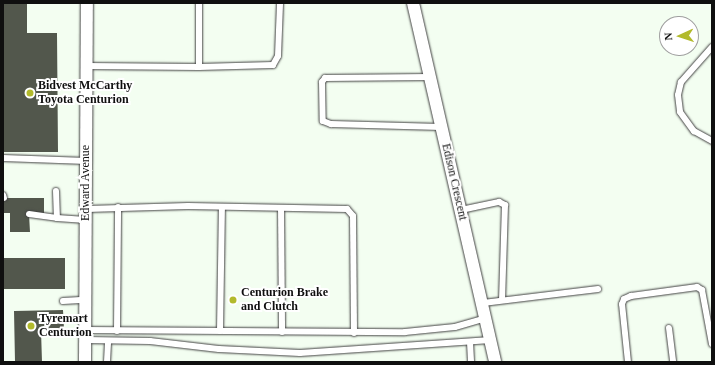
<!DOCTYPE html>
<style>
body{margin:0}
#map{position:relative;width:715px;height:365px;overflow:hidden;background:#f3fef1;font-family:"Times New Roman",serif}
div>[style]{position:absolute}
.building>*{inset:0;background:#52574c;transform-origin:0 0}
.roads{filter:drop-shadow(0 0 1px #424242) drop-shadow(0 0 1px #424242)}
.service>*{height:6px;margin:-3px;padding:0 3px;transform-origin:3px;border-radius:3px;background:#fff}
.minor>*{height:12px;margin:-6px;padding:0 6px;transform-origin:6px;border-radius:6px;background:#fff}
.dots>*{width:11px;height:11px;translate:-50% -50%;box-sizing:border-box;border:2px solid #fff;border-radius:50%}
span{translate:-50% -50%;white-space:nowrap;text-align:center;line-height:1.15;-webkit-text-stroke:4px #fff;paint-order:stroke}
.poi-label{font-size:12px;color:#0f0f0f;font-weight:700}
.left{translate:0 -50%;text-align:left}
.street-label{font-size:12px;color:#0f0f0f}
.frame{position:absolute;inset:0;border:4px solid #0f0f0f;pointer-events:none}
.north{position:absolute;left:659px;top:16px;width:40px;height:40px;box-sizing:border-box;background:#fff;border:1px solid #9f9f9f;border-radius:50%;rotate:267deg;font-size:11px;font-weight:700;line-height:16px;text-align:center;color:#0f0f0f}
.north::after{content:'';display:block;margin:auto;width:14px;height:18px;background:#b2ba2c;clip-path:polygon(50% 0,100% 100%,50% 72%,0 100%)}
</style>
<div id="map">
<div class="building">
<div style="clip-path:polygon(3px 3px,27px 3px,27px 33px,57px 33px,58px 152px,3px 152px)"></div>
<div style="clip-path:polygon(3px 198px,44px 198px,44px 214px,29px 214px,30px 232px,10px 232px,10px 213px,3px 213px)"></div>
<div style="left:3px;top:258px;width:62px;height:31px"></div>
<div style="clip-path:polygon(63px 310px,64px 329px,41px 330px,42px 362px,15px 362px,14px 311px)"></div>
</div>
<div class="roads">
<div class="service">
<div style="left:712px;top:47px;width:47px;rotate:131.5deg"></div>
<div style="left:681px;top:82px;width:13px;rotate:103deg"></div>
<div style="left:678px;top:95px;width:17px;rotate:83deg"></div>
<div style="left:680px;top:112px;width:24px;rotate:54deg"></div>
<div style="left:694px;top:131px;width:21px;rotate:29deg"></div>
<div style="left:87px;top:66px;width:112px;rotate:0.5deg"></div>
<div style="left:199px;top:67px;width:74px;rotate:-1.5deg"></div>
<div style="left:273px;top:65px;width:10px;rotate:-61deg"></div>
<div style="left:278px;top:56px;width:53px;rotate:-87.8deg"></div>
<div style="left:199px;top:67px;width:64px;rotate:-90deg"></div>
<div style="left:430px;top:77px;width:105px;rotate:179.5deg"></div>
<div style="left:325px;top:78px;width:5px;rotate:127deg"></div>
<div style="left:322px;top:82px;width:39px;rotate:89deg"></div>
<div style="left:323px;top:121px;width:9px;rotate:21deg"></div>
<div style="left:331px;top:124px;width:110px;rotate:1.6deg"></div>
<div style="left:3px;top:158px;width:84px;rotate:2deg"></div>
<div style="left:56px;top:191px;width:27px;rotate:88deg"></div>
<div style="left:57px;top:218px;width:29px;rotate:4deg"></div>
<div style="left:3px;top:195px;width:3px;rotate:72deg"></div>
<div style="left:281px;top:208px;width:124px;rotate:89.5deg"></div>
<div style="left:87px;top:209px;width:101px;rotate:-1.7deg"></div>
<div style="left:188px;top:206px;width:159px;rotate:1.1deg"></div>
<div style="left:347px;top:209px;width:9px;rotate:49deg"></div>
<div style="left:353px;top:216px;width:117px;rotate:89.5deg"></div>
<div style="left:461px;top:210px;width:39px;rotate:-12deg"></div>
<div style="left:499px;top:202px;width:7px;rotate:27deg"></div>
<div style="left:505px;top:205px;width:95px;rotate:91.8deg"></div>
<div style="left:29px;top:214px;width:28px;rotate:8deg"></div>
<div style="left:63px;top:301px;width:22px;rotate:-3deg"></div>
<div style="left:483px;top:303px;width:116px;rotate:-6.9deg"></div>
<div style="left:669px;top:328px;width:34px;rotate:83deg"></div>
<div style="left:86px;top:330px;width:319px;rotate:0.4deg"></div>
<div style="left:405px;top:332px;width:50px;rotate:-5.7deg"></div>
<div style="left:455px;top:327px;width:32px;rotate:-16deg"></div>
<div style="left:117px;top:331px;width:124px;rotate:-89.5deg"></div>
<div style="left:220px;top:331px;width:124px;rotate:-89.1deg"></div>
<div style="left:86px;top:340px;width:64px;rotate:0.9deg"></div>
<div style="left:150px;top:341px;width:69px;rotate:6.6deg"></div>
<div style="left:219px;top:349px;width:81px;rotate:2.8deg"></div>
<div style="left:300px;top:353px;width:191px;rotate:-3.9deg"></div>
<div style="left:470px;top:342px;width:20px;rotate:87deg"></div>
<div style="left:107px;top:362px;width:21px;rotate:-87deg"></div>
<div style="left:628px;top:362px;width:58px;rotate:-95.9deg"></div>
<div style="left:622px;top:304px;width:5px;rotate:-68deg"></div>
<div style="left:624px;top:299px;width:8px;rotate:-23deg"></div>
<div style="left:631px;top:296px;width:67px;rotate:-7.8deg"></div>
<div style="left:697px;top:287px;width:6px;rotate:31deg"></div>
<div style="left:702px;top:290px;width:55px;rotate:79.5deg"></div>
</div>
<div class="minor">
<div style="left:413px;top:3px;width:368px;rotate:77.1deg"></div>
<div style="left:85px;top:362px;width:359px;rotate:-89.7deg"></div>
</div>
</div>
<div class="dots">
<div style="left:30px;top:93px;background:#b2ba2c"></div>
<div style="left:233px;top:300px;background:#b2ba2c"></div>
<div style="left:31px;top:326px;background:#b2ba2c"></div>
</div>
<div class="poi-label">
<span class="left" style="left:38px;top:93px">Bidvest McCarthy<br>Toyota Centurion</span>
<span class="left" style="left:241px;top:300px">Centurion Brake<br>and Clutch</span>
<span class="left" style="left:39px;top:326px">Tyremart<br>Centurion</span>
</div>
<div class="street-label">
<span style="left:454px;top:182px;rotate:77deg">Edison Crescent</span>
<span style="left:86px;top:183px;rotate:-90deg">Edward Avenue</span>
</div>
<div class="frame"></div>
<div class="north">N</div>
</div>
